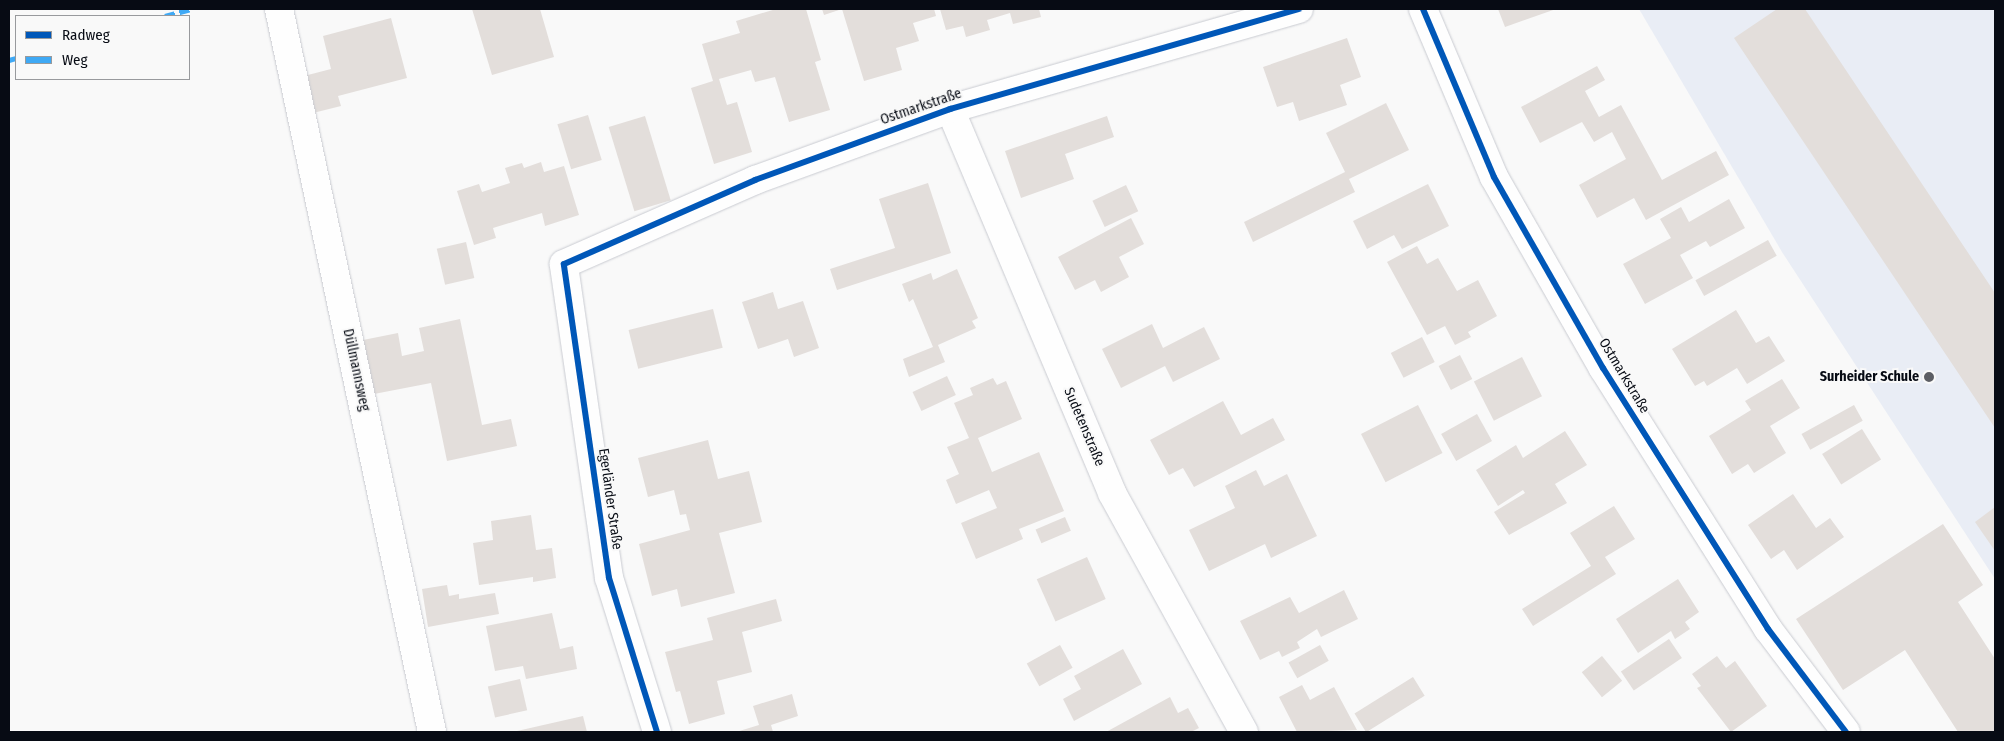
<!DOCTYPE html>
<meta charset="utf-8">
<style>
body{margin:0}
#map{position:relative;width:2004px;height:741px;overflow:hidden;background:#f9f9f9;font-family:"Fira Sans Condensed",sans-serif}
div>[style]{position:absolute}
.built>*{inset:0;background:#e9edf5}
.building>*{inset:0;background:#e3dedb;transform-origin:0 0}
.roads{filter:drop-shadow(0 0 1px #c9cbd1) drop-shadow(0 0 1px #c9cbd1)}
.street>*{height:28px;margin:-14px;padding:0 14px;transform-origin:14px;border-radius:14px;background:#fefefe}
.quiet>*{height:5px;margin-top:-2.5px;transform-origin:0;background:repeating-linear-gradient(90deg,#3fa9f5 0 10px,transparent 0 15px)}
.cycleway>*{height:6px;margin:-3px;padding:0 3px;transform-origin:3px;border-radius:3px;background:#0057b8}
.dots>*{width:14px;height:14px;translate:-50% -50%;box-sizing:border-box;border:2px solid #f9f9f9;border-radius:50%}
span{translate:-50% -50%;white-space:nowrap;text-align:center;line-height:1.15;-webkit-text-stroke:4px #f9f9f9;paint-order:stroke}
.street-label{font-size:14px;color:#070b14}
.poi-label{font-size:14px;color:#070b14;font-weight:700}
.right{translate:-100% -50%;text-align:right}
.frame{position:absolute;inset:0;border:10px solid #070b14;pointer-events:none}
.legend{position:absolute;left:15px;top:15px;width:175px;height:65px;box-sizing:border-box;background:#f9f9f9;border:1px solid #989a9d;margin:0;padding:6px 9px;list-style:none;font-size:15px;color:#070b14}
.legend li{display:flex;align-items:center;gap:10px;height:25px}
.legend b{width:25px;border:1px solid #989a9d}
</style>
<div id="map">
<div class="built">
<div style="clip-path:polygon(1639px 9px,1995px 9px,1995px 579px,1782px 252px)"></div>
</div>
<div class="building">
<div style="clip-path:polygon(472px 9px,540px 9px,554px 57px,492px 75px)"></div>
<div style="clip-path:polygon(776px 9px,806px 9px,821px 60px,815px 62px,830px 110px,789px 122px,775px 77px,755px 82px,751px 70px,719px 79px,727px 105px,737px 102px,752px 152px,714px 164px,691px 88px,713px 81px,702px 44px,740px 33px,736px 21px)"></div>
<div style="clip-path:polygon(822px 9px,842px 9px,824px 15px)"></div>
<div style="clip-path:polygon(842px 9px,934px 9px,936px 16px,913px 23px,919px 41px,896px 48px,902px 70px,864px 81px)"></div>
<div style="clip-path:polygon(940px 9px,1039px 9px,1041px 17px,1013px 24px,1010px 13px,987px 20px,990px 30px,966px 37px,963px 26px,946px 30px)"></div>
<div style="clip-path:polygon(1498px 9px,1556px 9px,1505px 27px)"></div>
<div style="clip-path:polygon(1777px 9px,1805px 9px,1995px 293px,1995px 428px,1734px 38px)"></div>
<div style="clip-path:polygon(391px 18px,407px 78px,338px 96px,341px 106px,313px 113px,304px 76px,331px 69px,323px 36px)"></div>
<div style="clip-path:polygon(1347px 38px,1361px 77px,1340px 85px,1347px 105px,1299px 121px,1293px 102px,1277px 107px,1263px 67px)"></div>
<div style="clip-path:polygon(1597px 66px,1605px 80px,1585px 91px,1599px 117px,1621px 105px,1662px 180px,1716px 151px,1729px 175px,1646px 220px,1634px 198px,1597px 218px,1579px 185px,1626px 159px,1612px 132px,1594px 142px,1582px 122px,1540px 143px,1521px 107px)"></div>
<div style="clip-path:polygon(1386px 103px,1409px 150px,1349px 179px,1355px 192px,1253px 242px,1244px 222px,1345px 172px,1326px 133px)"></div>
<div style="left:588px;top:115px;width:47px;height:32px;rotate:73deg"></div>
<div style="left:645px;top:116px;width:88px;height:38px;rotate:73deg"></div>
<div style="clip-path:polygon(1107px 116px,1114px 137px,1065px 154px,1074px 179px,1021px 198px,1005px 151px)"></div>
<div style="clip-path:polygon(541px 162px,544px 172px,564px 166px,579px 215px,545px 226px,542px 213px,493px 228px,496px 238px,474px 245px,457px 191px,479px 184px,482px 192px,510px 183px,505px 168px,522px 163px,524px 168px)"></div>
<div style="clip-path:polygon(928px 183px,951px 253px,837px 290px,830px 269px,895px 248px,879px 199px)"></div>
<div style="clip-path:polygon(1428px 184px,1449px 226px,1402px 249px,1394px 235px,1367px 249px,1353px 221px)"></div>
<div style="left:1126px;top:185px;width:29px;height:37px;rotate:65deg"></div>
<div style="clip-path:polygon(1729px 199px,1745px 228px,1710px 247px,1706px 241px,1680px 255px,1693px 278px,1645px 304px,1623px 264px,1671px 238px,1660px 219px,1681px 207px,1689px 222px)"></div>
<div style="clip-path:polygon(1131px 218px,1144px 244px,1119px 257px,1129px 277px,1101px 292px,1095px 280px,1075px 290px,1058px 257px)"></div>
<div style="left:1768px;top:240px;width:18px;height:83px;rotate:61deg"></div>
<div style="left:466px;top:242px;width:37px;height:30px;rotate:77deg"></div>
<div style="clip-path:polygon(1417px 246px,1427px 264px,1438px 258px,1457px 291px,1478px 280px,1497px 316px,1468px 332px,1471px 337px,1455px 345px,1445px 326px,1427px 335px,1387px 262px)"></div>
<div style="clip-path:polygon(957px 269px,978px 318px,972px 321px,976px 328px,938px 345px,945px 362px,909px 377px,903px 359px,933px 347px,913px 299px,909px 302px,902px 284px,931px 273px,933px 280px)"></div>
<div style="clip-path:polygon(773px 292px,778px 309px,803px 301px,819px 348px,794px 357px,788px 339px,758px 349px,742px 302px)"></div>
<div style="left:713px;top:309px;width:40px;height:87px;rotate:76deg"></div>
<div style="clip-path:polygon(1736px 310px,1756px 343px,1769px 336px,1785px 361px,1747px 384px,1737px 368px,1707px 386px,1704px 381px,1695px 386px,1672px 349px)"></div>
<div style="clip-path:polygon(460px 319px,482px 425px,511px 419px,517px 446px,447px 461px,431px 383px,374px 394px,363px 340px,398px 333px,402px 356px,424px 351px,419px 328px)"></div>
<div style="clip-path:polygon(1152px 324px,1163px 348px,1204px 327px,1220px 359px,1173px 382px,1165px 366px,1121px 388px,1102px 349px)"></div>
<div style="left:1422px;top:337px;width:28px;height:35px;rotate:63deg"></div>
<div style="left:1460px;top:355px;width:27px;height:24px;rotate:63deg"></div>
<div style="left:1522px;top:357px;width:44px;height:54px;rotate:63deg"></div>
<div style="left:947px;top:376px;width:21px;height:38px;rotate:65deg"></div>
<div style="clip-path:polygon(993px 378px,997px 385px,1006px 381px,1022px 419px,978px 438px,992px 472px,1039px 452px,1064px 511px,1019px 529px,1023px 539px,976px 559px,961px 523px,997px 508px,989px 490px,956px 504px,946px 480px,959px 474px,947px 447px,969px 438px,954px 403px,973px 395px,970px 388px)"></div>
<div style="clip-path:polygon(1782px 379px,1800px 408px,1770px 426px,1786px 453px,1754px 473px,1748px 464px,1732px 474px,1709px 436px,1751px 410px,1745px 401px)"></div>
<div style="clip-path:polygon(1223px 401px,1241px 435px,1273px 418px,1285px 440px,1194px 487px,1183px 468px,1169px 475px,1150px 440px)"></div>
<div style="left:1418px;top:405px;width:54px;height:64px;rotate:63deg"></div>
<div style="left:1854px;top:405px;width:18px;height:60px;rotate:61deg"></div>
<div style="left:1477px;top:414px;width:31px;height:41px;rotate:61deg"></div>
<div style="left:1862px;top:429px;width:36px;height:47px;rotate:58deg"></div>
<div style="clip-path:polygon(1565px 431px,1587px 465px,1555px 484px,1567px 503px,1509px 535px,1494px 512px,1525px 493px,1523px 490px,1498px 506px,1476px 470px,1516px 445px,1523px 458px)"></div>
<div style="clip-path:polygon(708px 440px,718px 479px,749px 471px,762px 522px,719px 533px,735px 593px,681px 607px,677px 589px,652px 596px,639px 544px,690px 530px,686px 514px,680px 515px,674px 490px,648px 497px,638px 458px)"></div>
<div style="clip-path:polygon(1256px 470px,1264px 486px,1287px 474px,1317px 536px,1271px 558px,1265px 544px,1209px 571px,1189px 530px,1235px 508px,1225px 486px)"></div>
<div style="clip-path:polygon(1793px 494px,1816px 528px,1830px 518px,1844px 537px,1797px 570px,1784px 550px,1771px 559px,1748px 525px)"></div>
<div style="clip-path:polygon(1614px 506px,1635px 539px,1605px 557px,1616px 574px,1533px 626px,1522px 609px,1591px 566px,1570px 533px)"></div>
<div style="clip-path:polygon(1995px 507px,1995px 551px,1975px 522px)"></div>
<div style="clip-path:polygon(531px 515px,536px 550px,552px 548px,556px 578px,533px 582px,533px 577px,479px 585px,473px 543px,493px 540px,491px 521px)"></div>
<div style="left:1065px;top:517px;width:15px;height:32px;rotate:67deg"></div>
<div style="clip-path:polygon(1943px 524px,1983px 585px,1958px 602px,1995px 659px,1995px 732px,1958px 732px,1905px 650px,1843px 690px,1796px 619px)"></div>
<div style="left:1087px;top:557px;width:46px;height:55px;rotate:66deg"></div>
<div style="clip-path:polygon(1678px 579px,1699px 612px,1685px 622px,1690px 629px,1675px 639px,1671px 631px,1638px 653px,1616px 619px)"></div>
<div style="clip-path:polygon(447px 585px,449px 596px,459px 594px,459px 599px,495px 593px,499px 614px,428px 627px,422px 589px)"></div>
<div style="clip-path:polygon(1344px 590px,1358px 619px,1321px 637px,1317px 629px,1297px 642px,1300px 648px,1282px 657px,1279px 651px,1260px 660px,1240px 621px,1290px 597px,1299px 613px)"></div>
<div style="clip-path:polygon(776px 599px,782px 621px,742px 632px,752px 672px,717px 681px,725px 714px,689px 724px,680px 691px,676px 692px,665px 652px,713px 640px,707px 618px)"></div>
<div style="clip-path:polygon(552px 613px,560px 649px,573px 646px,577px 669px,526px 679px,523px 666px,495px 671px,486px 626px)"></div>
<div style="left:1669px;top:639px;width:23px;height:58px;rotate:56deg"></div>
<div style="left:1060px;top:645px;width:26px;height:38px;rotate:61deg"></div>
<div style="left:1320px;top:645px;width:18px;height:36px;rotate:61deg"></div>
<div style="clip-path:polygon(1123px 649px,1142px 684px,1074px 721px,1063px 699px,1081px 689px,1074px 676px)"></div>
<div style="left:1602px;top:656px;width:32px;height:26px;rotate:51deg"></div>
<div style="clip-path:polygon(1717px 656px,1726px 668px,1735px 661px,1767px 706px,1731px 732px,1697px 688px,1701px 686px,1692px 674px)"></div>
<div style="left:1413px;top:677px;width:22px;height:69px;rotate:58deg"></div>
<div style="left:520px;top:679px;width:32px;height:33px;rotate:77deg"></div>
<div style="clip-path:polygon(1302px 685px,1310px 700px,1334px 687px,1357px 730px,1297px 732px,1279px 697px)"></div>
<div style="clip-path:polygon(792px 694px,798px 716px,771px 725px,773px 732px,736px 732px,759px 725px,753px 706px)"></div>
<div style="clip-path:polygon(1170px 697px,1178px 713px,1188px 708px,1199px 728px,1191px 732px,1106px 732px)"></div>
<div style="clip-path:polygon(583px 716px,587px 732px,517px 732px,517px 731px)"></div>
</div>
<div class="roads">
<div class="street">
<div style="left:279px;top:9px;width:739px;rotate:78.05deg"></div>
<div style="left:1423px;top:9px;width:182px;rotate:67.1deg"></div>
<div style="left:1494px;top:177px;width:220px;rotate:60.3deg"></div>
<div style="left:1603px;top:368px;width:309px;rotate:57.7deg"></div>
<div style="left:1768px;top:629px;width:129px;rotate:52.9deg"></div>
<div style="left:950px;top:109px;width:417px;rotate:67.1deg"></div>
<div style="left:1112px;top:493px;width:273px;rotate:61.1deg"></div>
<div style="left:657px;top:732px;width:161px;rotate:-107.3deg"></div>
<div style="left:609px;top:578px;width:317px;rotate:-98.2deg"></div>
<div style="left:564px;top:264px;width:209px;rotate:-23.7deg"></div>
<div style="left:755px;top:180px;width:208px;rotate:-20deg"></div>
<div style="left:950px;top:109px;width:363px;rotate:-16deg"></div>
</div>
</div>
<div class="quiet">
<div style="left:165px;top:16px;width:28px;rotate:-15deg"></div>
<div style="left:9px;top:60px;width:7px;rotate:-16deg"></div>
</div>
<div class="cycleway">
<div style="left:1423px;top:9px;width:182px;rotate:67.1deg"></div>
<div style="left:1494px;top:177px;width:220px;rotate:60.3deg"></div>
<div style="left:1603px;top:368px;width:309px;rotate:57.7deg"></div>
<div style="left:1768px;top:629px;width:129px;rotate:52.9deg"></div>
<div style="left:657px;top:732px;width:161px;rotate:-107.3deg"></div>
<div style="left:609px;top:578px;width:317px;rotate:-98.2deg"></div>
<div style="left:564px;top:264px;width:209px;rotate:-23.7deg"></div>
<div style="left:755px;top:180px;width:208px;rotate:-20deg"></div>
<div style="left:950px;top:109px;width:363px;rotate:-16deg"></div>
</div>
<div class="dots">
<div style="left:1929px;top:377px;background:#5c5e64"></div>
</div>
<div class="street-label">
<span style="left:921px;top:107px;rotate:-19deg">Ostmarkstraße</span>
<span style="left:356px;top:370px;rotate:78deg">Düllmannsweg</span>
<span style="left:1624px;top:376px;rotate:59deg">Ostmarkstraße</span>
<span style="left:1084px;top:427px;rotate:67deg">Sudetenstraße</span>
<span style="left:610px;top:499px;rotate:82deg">Egerländer Straße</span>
</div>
<div class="poi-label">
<span class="right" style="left:1919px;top:377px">Surheider Schule</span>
</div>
<div class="frame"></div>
<ul class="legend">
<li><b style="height:6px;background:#0057b8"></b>Radweg</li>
<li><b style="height:6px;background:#3fa9f5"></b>Weg</li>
</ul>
</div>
